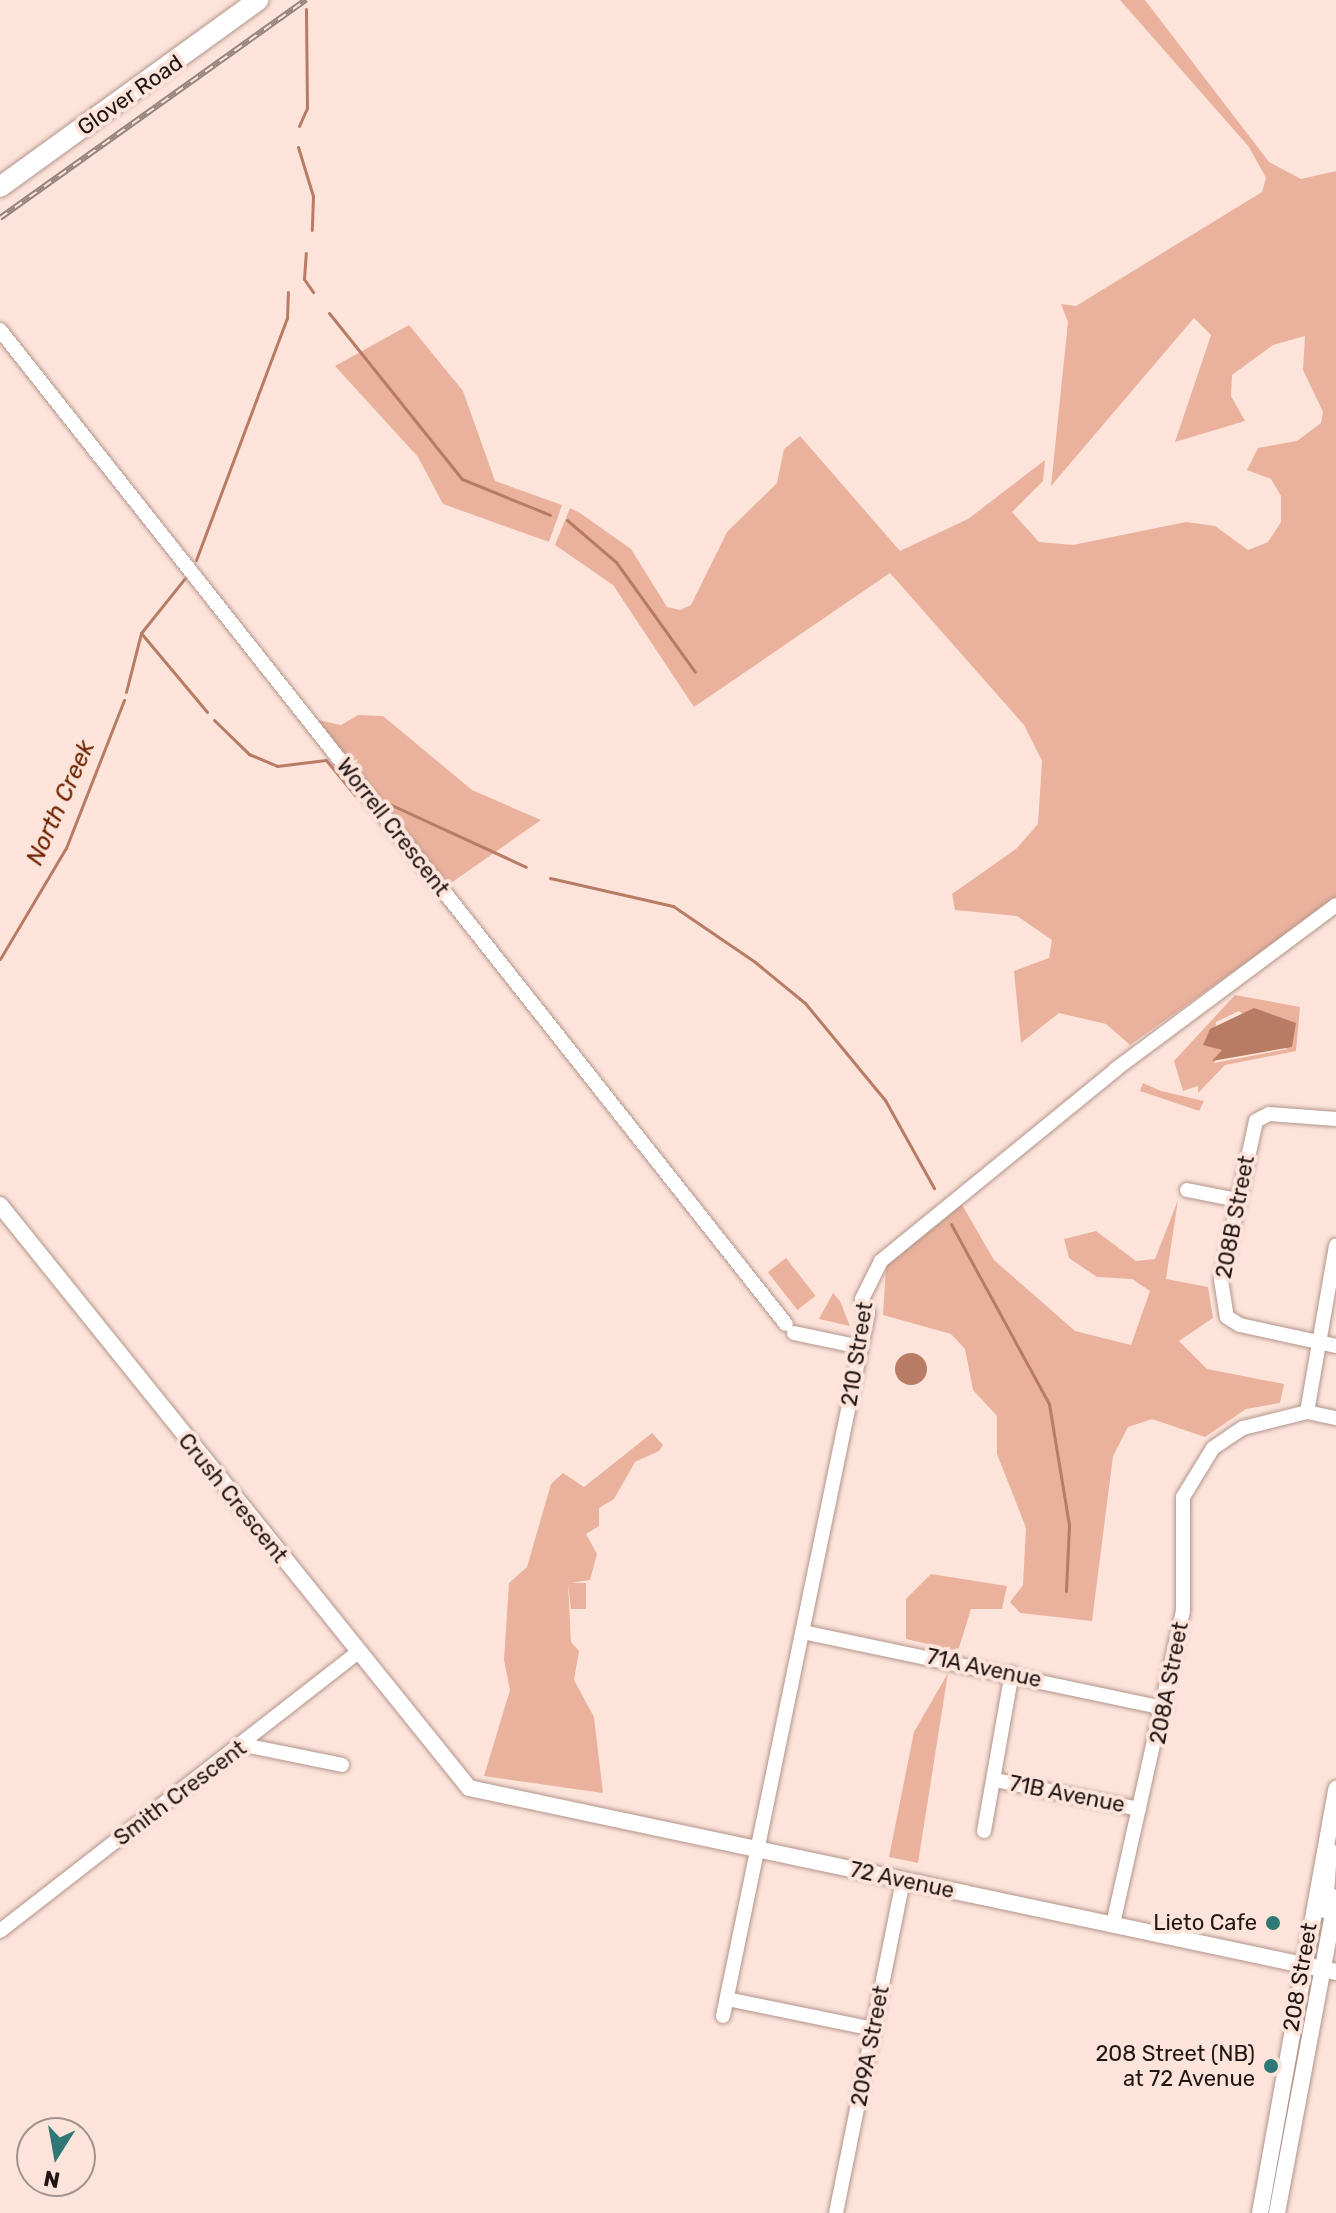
<!DOCTYPE html>
<style>
body{margin:0}
#map{position:relative;width:1336px;height:2213px;overflow:hidden;background:#fde4db;font-family:Rubik,sans-serif}
div>[style]{position:absolute}
.green>*{inset:0;background:#eab29d;transform-origin:0 0}
.water>*{inset:0;background:#b87b64}
.round{border-radius:50%}
.stream>*{height:3px;margin:-1.5px;padding:0 1.5px;transform-origin:1.5px;border-radius:1.5px;background:#b87b64}
.roads{filter:drop-shadow(0 0 2px #b2958b) drop-shadow(0 0 2px #b2958b)}
.minor>*{height:14px;margin:-7px;padding:0 7px;transform-origin:7px;border-radius:7px;background:#fff}
.major>*{height:16px;margin:-8px;padding:0 8px;transform-origin:8px;border-radius:8px;background:#fff}
.highway>*{height:20px;margin:-10px;padding:0 10px;transform-origin:10px;border-radius:10px;background:#fff}
.rail>*{height:6px;margin-top:-3px;transform-origin:0;background:repeating-linear-gradient(90deg,#fde4db 0 9px,#96837d 0 18px);box-sizing:border-box;border-block:2px solid #96837d}
.dots>*{width:22px;height:22px;translate:-50% -50%;box-sizing:border-box;border:4px solid #fde4db;border-radius:50%}
span{translate:-50% -50%;white-space:nowrap;text-align:center;line-height:1.15;-webkit-text-stroke:8px #fde4db;paint-order:stroke}
.street-label{font-size:22px;color:#201512}
.poi-label{font-size:22px;color:#201512}
.right{translate:-100% -50%;text-align:right}
.water-label{font-size:24px;color:#6d2300;font-style:italic}
.north{position:absolute;left:16px;top:2117px;width:80px;height:80px;box-sizing:border-box;background:#fde4db;border:2px solid #a5918b;border-radius:50%;rotate:191deg;font-size:22px;font-weight:700;line-height:32px;text-align:center;color:#201512}
.north::after{content:'';display:block;margin:auto;width:28px;height:36px;background:#2f7875;clip-path:polygon(50% 0,100% 100%,50% 72%,0 100%)}
</style>
<div id="map">
<div class="green">
<div style="clip-path:polygon(1120px 0,1145px 0,1269px 162px,1301px 179px,1336px 171px,1336px 899px,1130px 1045px,1106px 1024px,1059px 1013px,1021px 1043px,1014px 971px,1049px 958px,1052px 940px,1017px 916px,955px 910px,952px 894px,1016px 849px,1038px 824px,1042px 761px,1024px 725px,890px 573px,694px 707px,613px 585px,555px 545px,570px 508px,580px 513px,631px 549px,667px 607px,680px 610px,691px 605px,727px 532px,777px 483px,784px 449px,800px 436px,900px 551px,968px 519px,1045px 460px,1043px 481px,1012px 512px,1039px 542px,1073px 545px,1186px 522px,1215px 526px,1248px 550px,1268px 542px,1281px 522px,1281px 496px,1271px 479px,1247px 470px,1258px 448px,1297px 441px,1321px 423px,1323px 412px,1303px 370px,1305px 336px,1273px 345px,1232px 375px,1231px 396px,1245px 421px,1175px 442px,1211px 335px,1194px 318px,1051px 486px,1068px 322px,1061px 304px,1076px 306px,1262px 192px,1266px 178px,1249px 147px)"></div>
<div style="clip-path:polygon(409px 325px,463px 391px,495px 481px,562px 505px,549px 542px,443px 504px,418px 457px,335px 366px)"></div>
<div style="clip-path:polygon(358px 715px,383px 716px,472px 790px,541px 820px,448px 885px,318px 720px,341px 725px)"></div>
<div style="clip-path:polygon(evenodd,1235px 995px,1300px 1007px,1296px 1051px,1225px 1065px,1198px 1093px,1198px 1086px,1183px 1091px,1174px 1061px,1235px 995px,1239px 1011px,1287px 1049px,1214px 1063px,1222px 1050px,1214px 1045px,1216px 1022px,1239px 1011px)"></div>
<div style="clip-path:polygon(1143px 1083px,1161px 1091px,1204px 1101px,1199px 1111px,1140px 1091px)"></div>
<div style="clip-path:polygon(1178px 1200px,1166px 1279px,1208px 1287px,1213px 1318px,1179px 1341px,1207px 1369px,1284px 1384px,1280px 1403px,1246px 1409px,1205px 1437px,1152px 1419px,1128px 1427px,1113px 1456px,1092px 1621px,1020px 1613px,1010px 1602px,1023px 1585px,1026px 1528px,997px 1454px,997px 1416px,973px 1390px,965px 1349px,951px 1334px,883px 1315px,886px 1266px,961px 1203px,994px 1260px,1075px 1331px,1131px 1345px,1150px 1291px,1132px 1279px,1097px 1277px,1069px 1258px,1064px 1239px,1096px 1231px,1136px 1261px,1155px 1259px)"></div>
<div style="left:786px;top:1258px;width:48px;height:23px;rotate:52deg"></div>
<div style="clip-path:polygon(833px 1293px,840px 1301px,850px 1326px,819px 1319px)"></div>
<div style="clip-path:polygon(652px 1433px,663px 1445px,659px 1451px,635px 1462px,614px 1499px,599px 1508px,599px 1526px,586px 1534px,597px 1554px,590px 1580px,571px 1583px,586px 1583px,586px 1609px,571px 1609px,568px 1584px,571px 1642px,579px 1651px,574px 1680px,594px 1717px,603px 1793px,484px 1776px,510px 1690px,504px 1660px,509px 1583px,527px 1567px,551px 1484px,563px 1473px,584px 1487px)"></div>
<div style="clip-path:polygon(931px 1574px,1007px 1586px,1002px 1609px,971px 1609px,958px 1651px,906px 1639px,906px 1599px)"></div>
<div style="clip-path:polygon(948px 1673px,918px 1863px,889px 1857px,914px 1732px)"></div>
</div>
<div class="water">
<div style="clip-path:polygon(1254px 1008px,1296px 1023px,1292px 1047px,1212px 1061px,1222px 1050px,1203px 1045px,1210px 1029px)"></div>
<div class="round" style="left:895px;top:1353px;width:32px;height:32px"></div>
</div>
<div class="stream">
<div style="left:299px;top:126px;width:20px;rotate:-66deg"></div>
<div style="left:307px;top:108px;width:99px;rotate:-90.6deg"></div>
<div style="left:298px;top:147px;width:51px;rotate:73deg"></div>
<div style="left:313px;top:196px;width:34px;rotate:92deg"></div>
<div style="left:304px;top:279px;width:26px;rotate:-86deg"></div>
<div style="left:304px;top:279px;width:16px;rotate:55deg"></div>
<div style="left:329px;top:313px;width:213px;rotate:51.3deg"></div>
<div style="left:462px;top:479px;width:95px;rotate:22.2deg"></div>
<div style="left:567px;top:520px;width:65px;rotate:40.6deg"></div>
<div style="left:616px;top:562px;width:135px;rotate:54.3deg"></div>
<div style="left:196px;top:560px;width:259px;rotate:-69.4deg"></div>
<div style="left:287px;top:318px;width:26px;rotate:-88deg"></div>
<div style="left:141px;top:633px;width:103px;rotate:50.1deg"></div>
<div style="left:126px;top:692px;width:61px;rotate:-75.7deg"></div>
<div style="left:141px;top:633px;width:70px;rotate:-51.3deg"></div>
<div style="left:214px;top:720px;width:49px;rotate:44.2deg"></div>
<div style="left:249px;top:754px;width:30px;rotate:23deg"></div>
<div style="left:277px;top:766px;width:49px;rotate:-7deg"></div>
<div style="left:326px;top:760px;width:45px;rotate:50.4deg"></div>
<div style="left:385px;top:802px;width:155px;rotate:24.7deg"></div>
<div style="left:550px;top:878px;width:126px;rotate:12.8deg"></div>
<div style="left:673px;top:906px;width:99px;rotate:34.3deg"></div>
<div style="left:755px;top:962px;width:65px;rotate:39.4deg"></div>
<div style="left:805px;top:1003px;width:126px;rotate:50.5deg"></div>
<div style="left:885px;top:1100px;width:101px;rotate:60.9deg"></div>
<div style="left:0;top:959px;width:129px;rotate:-59.3deg"></div>
<div style="left:66px;top:848px;width:159px;rotate:-68.6deg"></div>
<div style="left:951px;top:1224px;width:205px;rotate:61.4deg"></div>
<div style="left:1049px;top:1404px;width:123px;rotate:80.6deg"></div>
<div style="left:1069px;top:1525px;width:66px;rotate:92.6deg"></div>
</div>
<div class="roads">
<div class="minor">
<div style="left:0;top:330px;width:1267px;rotate:51.67deg"></div>
<div style="left:1336px;top:1119px;width:67px;rotate:-175.7deg"></div>
<div style="left:1269px;top:1114px;width:15px;rotate:152deg"></div>
<div style="left:1256px;top:1121px;width:163px;rotate:102.4deg"></div>
<div style="left:1221px;top:1280px;width:37px;rotate:81deg"></div>
<div style="left:1227px;top:1317px;width:15px;rotate:32deg"></div>
<div style="left:1240px;top:1325px;width:98px;rotate:12.3deg"></div>
<div style="left:1187px;top:1190px;width:52px;rotate:11.1deg"></div>
<div style="left:794px;top:1333px;width:68px;rotate:11.8deg"></div>
<div style="left:1307px;top:1412px;width:169px;rotate:-80.1deg"></div>
<div style="left:803px;top:1632px;width:370px;rotate:11.9deg"></div>
<div style="left:244px;top:1745px;width:100px;rotate:11.5deg"></div>
<div style="left:995px;top:1780px;width:147px;rotate:11.4deg"></div>
<div style="left:984px;top:1831px;width:160px;rotate:-80deg"></div>
<div style="left:1113px;top:1924px;width:321px;rotate:-77.4deg"></div>
<div style="left:1183px;top:1611px;width:114px;rotate:-90deg"></div>
<div style="left:1183px;top:1497px;width:57px;rotate:-58.5deg"></div>
<div style="left:1213px;top:1448px;width:36px;rotate:-34deg"></div>
<div style="left:1243px;top:1428px;width:66px;rotate:-14deg"></div>
<div style="left:1307px;top:1412px;width:30px;rotate:12deg"></div>
<div style="left:0;top:1931px;width:452px;rotate:-37.9deg"></div>
<div style="left:727px;top:1999px;width:149px;rotate:11.6deg"></div>
<div style="left:723px;top:2016px;width:718px;rotate:-78.35deg"></div>
<div style="left:868px;top:1313px;width:15px;rotate:-113deg"></div>
<div style="left:862px;top:1299px;width:42px;rotate:-63.4deg"></div>
<div style="left:881px;top:1261px;width:303px;rotate:-39.2deg"></div>
<div style="left:1116px;top:1069px;width:274px;rotate:-36.7deg"></div>
<div style="left:836px;top:2213px;width:340px;rotate:-78.6deg"></div>
</div>
<div class="major">
<div style="left:0;top:1205px;width:748px;rotate:51.18deg"></div>
<div style="left:469px;top:1788px;width:886px;rotate:11.98deg"></div>
<div style="left:1325px;top:1910px;width:60px;rotate:-86.2deg"></div>
<div style="left:1260px;top:2213px;width:431px;rotate:-79.8deg"></div>
<div style="left:1277px;top:2213px;width:321px;rotate:-79.4deg"></div>
</div>
<div class="highway">
<div style="left:0;top:187px;width:319px;rotate:-35.9deg"></div>
</div>
</div>
<div class="rail">
<div style="left:0;top:218px;width:376px;rotate:-35.5deg"></div>
</div>
<div class="dots">
<div style="left:1273px;top:1923px;background:#2f7875"></div>
<div style="left:1271px;top:2066px;background:#2f7875"></div>
</div>
<div class="street-label">
<span style="left:130px;top:95px;rotate:-35deg">Glover Road</span>
<span style="left:393px;top:827px;rotate:52deg">Worrell Crescent</span>
<span style="left:1235px;top:1217px;rotate:-79deg">208B Street</span>
<span style="left:857px;top:1354px;rotate:-81deg">210 Street</span>
<span style="left:233px;top:1498px;rotate:51deg">Crush Crescent</span>
<span style="left:984px;top:1668px;rotate:12deg">71A Avenue</span>
<span style="left:1169px;top:1683px;rotate:-79deg">208A Street</span>
<span style="left:180px;top:1793px;rotate:-37deg">Smith Crescent</span>
<span style="left:1067px;top:1794px;rotate:11deg">71B Avenue</span>
<span style="left:902px;top:1880px;rotate:12deg">72 Avenue</span>
<span style="left:1300px;top:1977px;rotate:-80deg">208 Street</span>
<span style="left:870px;top:2046px;rotate:-79deg">209A Street</span>
</div>
<div class="poi-label">
<span class="right" style="left:1257px;top:1923px">Lieto Cafe</span>
<span class="right" style="left:1255px;top:2066px">208 Street (NB)<br>at 72 Avenue</span>
</div>
<div class="water-label">
<span style="left:61px;top:803px;rotate:-66deg">North Creek</span>
</div>
<div class="north">N</div>
</div>
